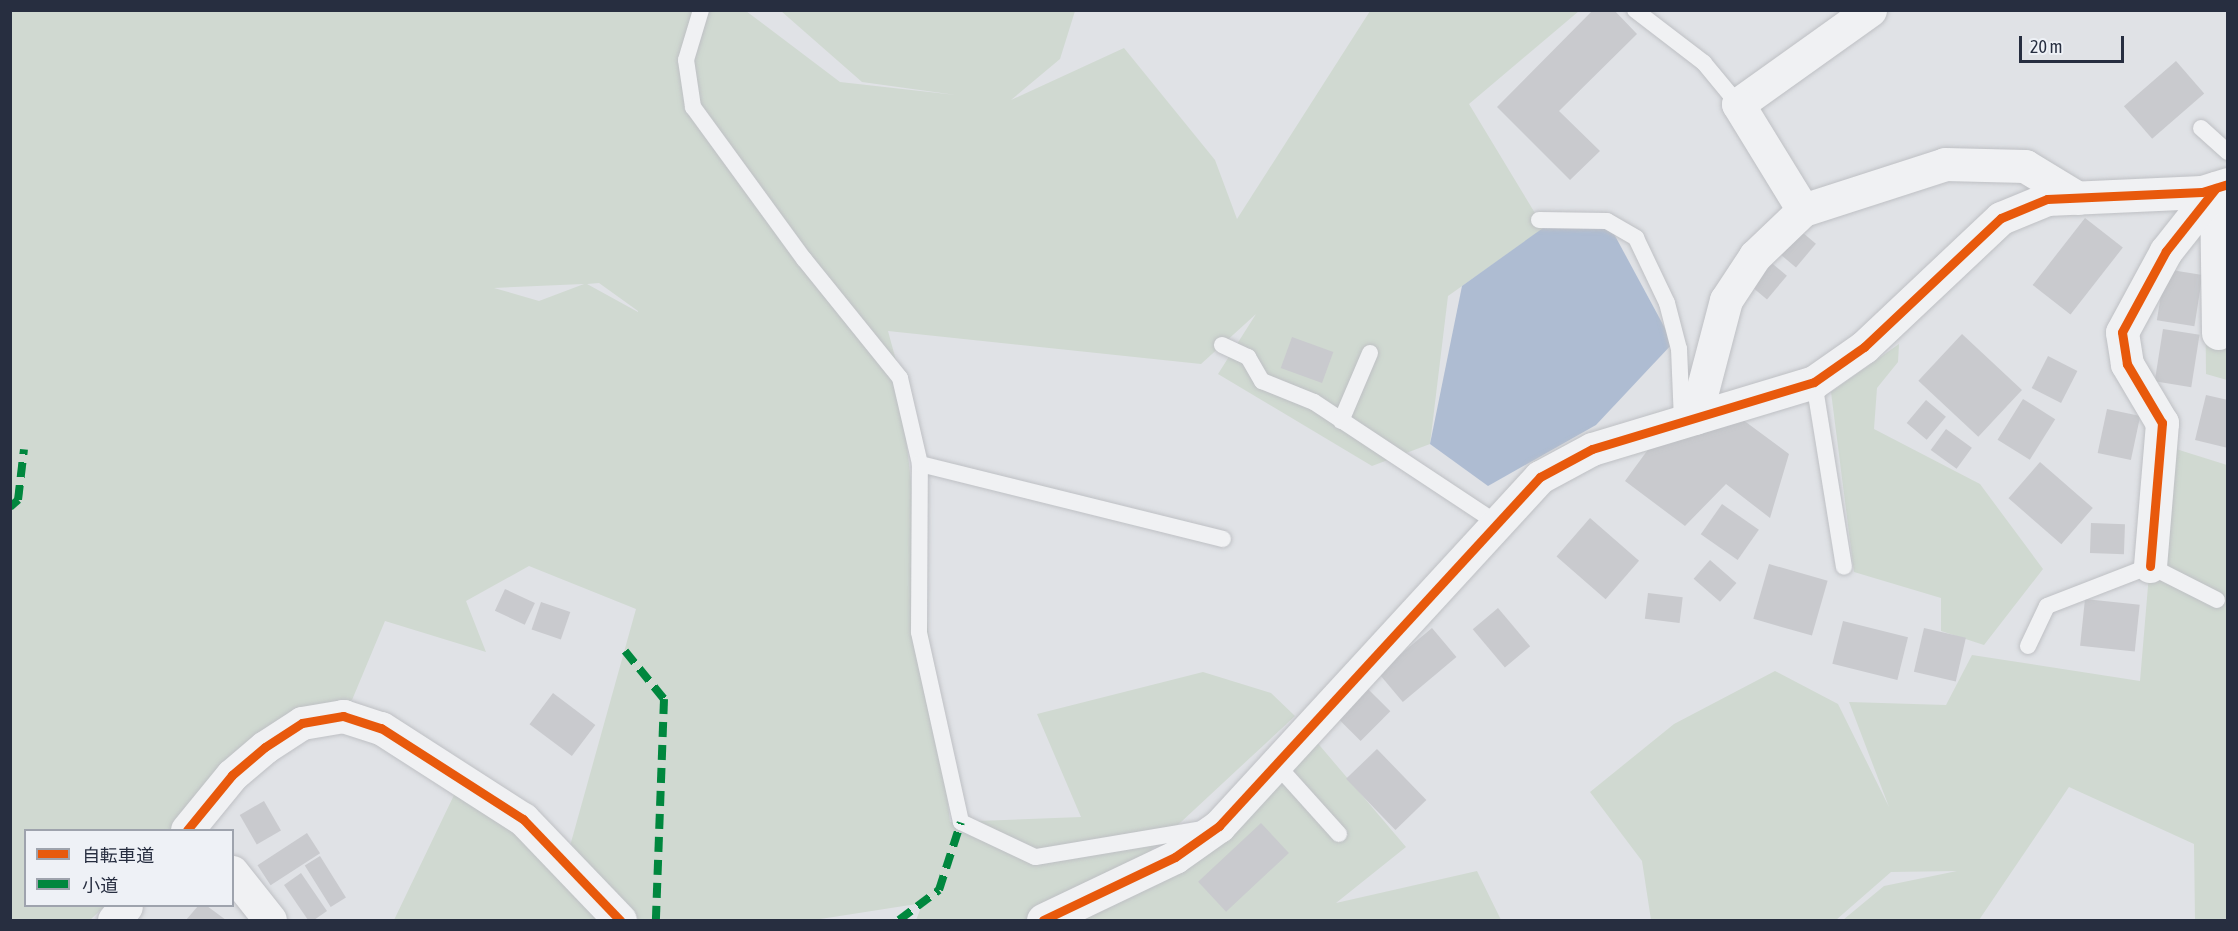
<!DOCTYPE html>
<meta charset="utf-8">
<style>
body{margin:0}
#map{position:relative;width:2238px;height:931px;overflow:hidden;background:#e0e2e6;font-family:"Asap Condensed","Noto Sans JP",sans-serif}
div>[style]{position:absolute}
.green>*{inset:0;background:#d0d9d1}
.water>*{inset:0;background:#aebcd2}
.building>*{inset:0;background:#c9cace;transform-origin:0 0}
.roads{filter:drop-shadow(0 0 2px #bec0c4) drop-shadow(0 0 2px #bec0c4)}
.lane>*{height:16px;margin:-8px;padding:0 8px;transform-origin:8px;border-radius:8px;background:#f0f1f3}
.street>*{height:33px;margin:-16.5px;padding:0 16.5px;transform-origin:16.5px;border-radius:16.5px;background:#f0f1f3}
.quiet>*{height:8px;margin-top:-4px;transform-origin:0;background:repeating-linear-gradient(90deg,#00873e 0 15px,transparent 0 23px)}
.cycleway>*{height:9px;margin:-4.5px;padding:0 4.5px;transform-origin:4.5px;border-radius:4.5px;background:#e8590c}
span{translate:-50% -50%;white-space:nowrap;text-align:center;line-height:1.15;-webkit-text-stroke:4.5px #eef1f6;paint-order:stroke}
.frame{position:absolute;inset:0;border:12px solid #272e40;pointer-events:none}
.legend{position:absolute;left:24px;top:829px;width:210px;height:78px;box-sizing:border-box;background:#eef1f6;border:2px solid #9ea3ad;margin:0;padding:8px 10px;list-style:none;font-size:18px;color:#272e40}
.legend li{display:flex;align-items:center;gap:12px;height:30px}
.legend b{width:30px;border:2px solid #9ea3ad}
.scale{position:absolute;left:2019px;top:36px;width:105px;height:27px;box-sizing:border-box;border:3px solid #272e40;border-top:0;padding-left:8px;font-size:18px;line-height:21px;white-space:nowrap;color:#272e40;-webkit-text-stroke:4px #eef1f6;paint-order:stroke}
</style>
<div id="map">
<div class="green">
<div style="clip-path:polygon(evenodd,10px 11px,746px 11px,840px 82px,956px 95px,862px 82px,781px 11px,1075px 11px,1060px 59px,1011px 100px,1124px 48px,1215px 160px,1237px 219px,1370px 11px,1579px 11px,1469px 104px,1544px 228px,1448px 296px,1430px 444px,1372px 466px,1218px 374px,1256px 314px,1201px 364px,888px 331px,898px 368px,950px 822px,1081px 817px,1037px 714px,1203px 672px,1271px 693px,1295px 716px,1152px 849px,1148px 888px,1315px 740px,1406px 847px,1336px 903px,1477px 871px,1501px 920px,916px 920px,923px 903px,814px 920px,394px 920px,455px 793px,565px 864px,636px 609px,529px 566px,466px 601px,486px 652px,385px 621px,352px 700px,302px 723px,183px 830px,26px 830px,26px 906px,105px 906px,90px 920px,11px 920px,10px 11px,599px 283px,638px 311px,638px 312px,587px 284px,599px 283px,10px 11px,584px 284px,539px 301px,494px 288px,583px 284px,584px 284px)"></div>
<div style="clip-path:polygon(2227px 248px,2227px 380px,2206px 374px,2205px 270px)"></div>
<div style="clip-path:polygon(1899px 344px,1898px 362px,1877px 388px,1874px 429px,1980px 484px,2043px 569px,1984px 645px,1941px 631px,1941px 598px,1854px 572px,1831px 392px)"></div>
<div style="clip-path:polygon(2160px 444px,2227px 465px,2227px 920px,2195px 920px,2194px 844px,2069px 787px,1979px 920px,1843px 920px,1884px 886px,1957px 871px,1891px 872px,1836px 920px,1651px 920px,1642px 861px,1590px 792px,1674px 724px,1775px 671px,1838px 704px,1889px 807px,1849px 702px,1946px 705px,1972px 655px,2140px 681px)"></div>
</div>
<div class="water">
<div style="clip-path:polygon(1607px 221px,1673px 343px,1596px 425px,1488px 486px,1430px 444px,1462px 286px,1543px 228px)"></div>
</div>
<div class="building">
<div style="clip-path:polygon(1593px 10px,1614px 10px,1637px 34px,1559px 111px,1600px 151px,1570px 180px,1497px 107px)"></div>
<div style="left:2176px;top:61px;width:43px;height:69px;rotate:49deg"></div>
<div style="left:2085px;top:218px;width:48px;height:85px;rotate:38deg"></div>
<div style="left:1796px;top:227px;width:26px;height:31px;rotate:40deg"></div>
<div style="left:1767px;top:259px;width:26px;height:31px;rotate:40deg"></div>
<div style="left:2165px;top:269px;width:38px;height:52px;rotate:9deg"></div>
<div style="left:2163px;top:329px;width:37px;height:53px;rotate:9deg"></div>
<div style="left:1962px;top:334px;width:82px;height:64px;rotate:43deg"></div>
<div style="left:1292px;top:337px;width:44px;height:33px;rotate:20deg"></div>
<div style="left:2048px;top:356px;width:33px;height:36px;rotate:27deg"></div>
<div style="clip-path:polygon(2206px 395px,2228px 400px,2228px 448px,2195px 440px)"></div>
<div style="left:2023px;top:399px;width:38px;height:48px;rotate:32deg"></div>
<div style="left:1926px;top:400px;width:26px;height:30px;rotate:40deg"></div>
<div style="left:2107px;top:409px;width:34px;height:45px;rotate:12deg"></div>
<div style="clip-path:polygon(1735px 414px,1789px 454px,1770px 518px,1726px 484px,1685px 526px,1625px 481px,1655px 440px)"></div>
<div style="left:1946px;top:429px;width:32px;height:26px;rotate:36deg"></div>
<div style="left:2040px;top:462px;width:70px;height:48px;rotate:41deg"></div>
<div style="left:1722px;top:504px;width:45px;height:37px;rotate:35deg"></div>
<div style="left:1590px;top:518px;width:65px;height:51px;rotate:41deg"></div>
<div style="left:2091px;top:523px;width:34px;height:30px;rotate:2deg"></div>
<div style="left:1710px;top:560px;width:35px;height:25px;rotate:41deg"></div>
<div style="left:1769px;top:564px;width:61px;height:57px;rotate:16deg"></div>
<div style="left:505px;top:589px;width:33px;height:24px;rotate:25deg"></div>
<div style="left:1648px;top:593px;width:35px;height:26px;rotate:7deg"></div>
<div style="left:2085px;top:599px;width:55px;height:47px;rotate:6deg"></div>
<div style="left:541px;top:602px;width:31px;height:29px;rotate:19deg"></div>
<div style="left:1498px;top:608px;width:50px;height:33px;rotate:50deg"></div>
<div style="left:1843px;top:621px;width:67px;height:44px;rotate:14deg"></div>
<div style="left:1432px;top:628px;width:38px;height:70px;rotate:50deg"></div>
<div style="left:1924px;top:628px;width:43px;height:45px;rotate:13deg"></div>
<div style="left:1367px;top:688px;width:33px;height:42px;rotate:45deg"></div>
<div style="left:553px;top:693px;width:53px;height:39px;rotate:37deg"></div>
<div style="left:1377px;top:749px;width:71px;height:43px;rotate:46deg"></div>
<div style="left:264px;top:801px;width:34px;height:28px;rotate:60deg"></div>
<div style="left:1261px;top:823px;width:41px;height:86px;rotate:47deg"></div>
<div style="left:307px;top:833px;width:24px;height:59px;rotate:57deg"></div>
<div style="left:320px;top:856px;width:49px;height:18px;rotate:58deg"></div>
<div style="clip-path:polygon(301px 873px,327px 911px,314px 920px,308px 920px,284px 885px)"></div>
<div style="clip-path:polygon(198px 906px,207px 906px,226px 920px,186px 920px)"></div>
</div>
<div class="roads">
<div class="lane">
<div style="left:701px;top:10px;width:52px;rotate:106.7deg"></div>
<div style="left:686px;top:60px;width:48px;rotate:81.5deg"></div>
<div style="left:693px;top:107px;width:188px;rotate:53.9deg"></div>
<div style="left:804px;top:259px;width:153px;rotate:51.1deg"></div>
<div style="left:900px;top:378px;width:88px;rotate:76.9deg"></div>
<div style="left:1635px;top:10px;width:87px;rotate:37.5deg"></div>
<div style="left:1704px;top:63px;width:53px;rotate:50.3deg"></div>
<div style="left:2201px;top:128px;width:36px;rotate:42deg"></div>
<div style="left:1539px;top:220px;width:68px;rotate:0.8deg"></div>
<div style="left:1607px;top:221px;width:34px;rotate:30deg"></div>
<div style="left:1636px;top:238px;width:72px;rotate:64.5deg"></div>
<div style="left:1667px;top:303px;width:48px;rotate:75.4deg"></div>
<div style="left:1679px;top:349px;width:73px;rotate:87.6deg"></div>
<div style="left:1222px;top:345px;width:29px;rotate:25deg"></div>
<div style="left:1248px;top:357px;width:28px;rotate:60deg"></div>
<div style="left:1262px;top:381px;width:56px;rotate:22deg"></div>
<div style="left:1314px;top:402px;width:219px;rotate:33.5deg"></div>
<div style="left:1814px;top:382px;width:187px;rotate:80.8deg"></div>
<div style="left:1341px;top:421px;width:74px;rotate:-66.9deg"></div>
<div style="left:2028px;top:646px;width:44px;rotate:-64.6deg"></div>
<div style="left:2047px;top:606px;width:110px;rotate:-21.2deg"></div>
<div style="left:2150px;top:566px;width:75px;rotate:26.9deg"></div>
<div style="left:1276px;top:764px;width:94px;rotate:48deg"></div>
<div style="left:1203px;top:829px;width:170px;rotate:170.5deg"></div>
<div style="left:1035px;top:857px;width:82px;rotate:-154.7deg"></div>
<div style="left:961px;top:822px;width:195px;rotate:-102.5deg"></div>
<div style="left:919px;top:632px;width:168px;rotate:-89.7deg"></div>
<div style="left:920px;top:464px;width:312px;rotate:13.9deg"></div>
</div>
<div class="street">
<div style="left:1870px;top:10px;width:162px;rotate:144.5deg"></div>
<div style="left:1738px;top:104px;width:124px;rotate:58.5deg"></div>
<div style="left:1803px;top:210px;width:149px;rotate:-17.9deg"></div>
<div style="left:1945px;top:164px;width:80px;rotate:1.4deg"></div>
<div style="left:2025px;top:166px;width:62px;rotate:31.1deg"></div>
<div style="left:2216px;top:188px;width:145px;rotate:89.2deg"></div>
<div style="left:1695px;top:418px;width:122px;rotate:-75.3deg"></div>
<div style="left:1726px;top:300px;width:53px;rotate:-56.6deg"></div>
<div style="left:1755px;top:256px;width:66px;rotate:-43.8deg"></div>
<div style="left:2150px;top:566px;width:144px;rotate:-85.2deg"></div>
<div style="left:2162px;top:423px;width:69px;rotate:-120.7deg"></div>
<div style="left:2127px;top:364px;width:32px;rotate:-99deg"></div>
<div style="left:2122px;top:332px;width:92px;rotate:-61.5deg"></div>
<div style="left:2166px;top:251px;width:80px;rotate:-51.6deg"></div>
<div style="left:187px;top:830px;width:71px;rotate:-50.7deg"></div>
<div style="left:232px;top:775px;width:43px;rotate:-40.3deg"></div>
<div style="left:265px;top:747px;width:44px;rotate:-33deg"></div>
<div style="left:302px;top:723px;width:42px;rotate:-9.7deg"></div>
<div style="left:343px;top:716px;width:40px;rotate:18deg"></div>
<div style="left:381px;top:728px;width:169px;rotate:32.7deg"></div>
<div style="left:523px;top:819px;width:140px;rotate:46.2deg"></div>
<div style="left:232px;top:872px;width:61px;rotate:51.6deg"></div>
<div style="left:114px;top:920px;width:18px;rotate:-49deg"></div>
<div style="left:1043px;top:920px;width:146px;rotate:-25.5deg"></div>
<div style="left:1175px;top:857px;width:54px;rotate:-35.2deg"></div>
<div style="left:1219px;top:826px;width:474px;rotate:-47.4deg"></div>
<div style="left:1540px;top:477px;width:59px;rotate:-28.3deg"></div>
<div style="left:1592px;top:449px;width:232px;rotate:-16.8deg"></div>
<div style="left:1814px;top:382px;width:61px;rotate:-35deg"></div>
<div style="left:1864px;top:347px;width:188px;rotate:-43.3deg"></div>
<div style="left:2001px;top:218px;width:50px;rotate:-22.4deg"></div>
<div style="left:2047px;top:199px;width:155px;rotate:-2.6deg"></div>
<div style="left:2202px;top:192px;width:27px;rotate:-17deg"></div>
</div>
</div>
<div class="quiet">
<div style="left:10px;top:507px;width:11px;rotate:-41deg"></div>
<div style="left:18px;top:500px;width:51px;rotate:-83.3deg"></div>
<div style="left:625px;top:651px;width:62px;rotate:50.9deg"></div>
<div style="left:664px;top:699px;width:221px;rotate:92.1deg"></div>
<div style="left:899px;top:920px;width:50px;rotate:-36.9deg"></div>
<div style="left:939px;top:890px;width:71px;rotate:-72.1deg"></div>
</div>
<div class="cycleway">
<div style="left:2150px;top:566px;width:144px;rotate:-85.2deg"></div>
<div style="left:2162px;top:423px;width:69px;rotate:-120.7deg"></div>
<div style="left:2127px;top:364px;width:32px;rotate:-99deg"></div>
<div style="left:2122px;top:332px;width:92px;rotate:-61.5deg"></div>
<div style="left:2166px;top:251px;width:80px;rotate:-51.6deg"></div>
<div style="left:187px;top:830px;width:71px;rotate:-50.7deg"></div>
<div style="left:232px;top:775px;width:43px;rotate:-40.3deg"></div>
<div style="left:265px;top:747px;width:44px;rotate:-33deg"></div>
<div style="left:302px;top:723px;width:42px;rotate:-9.7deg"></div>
<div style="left:343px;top:716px;width:40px;rotate:18deg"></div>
<div style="left:381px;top:728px;width:169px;rotate:32.7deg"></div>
<div style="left:523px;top:819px;width:140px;rotate:46.2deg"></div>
<div style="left:1043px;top:920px;width:146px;rotate:-25.5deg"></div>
<div style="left:1175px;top:857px;width:54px;rotate:-35.2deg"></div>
<div style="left:1219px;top:826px;width:474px;rotate:-47.4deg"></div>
<div style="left:1540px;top:477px;width:59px;rotate:-28.3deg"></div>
<div style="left:1592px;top:449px;width:232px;rotate:-16.8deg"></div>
<div style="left:1814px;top:382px;width:61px;rotate:-35deg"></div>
<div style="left:1864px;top:347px;width:188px;rotate:-43.3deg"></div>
<div style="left:2001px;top:218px;width:50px;rotate:-22.4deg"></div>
<div style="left:2047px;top:199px;width:155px;rotate:-2.6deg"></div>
<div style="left:2202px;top:192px;width:27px;rotate:-17deg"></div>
</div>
<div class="frame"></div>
<ul class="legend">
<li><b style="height:8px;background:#e8590c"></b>自転車道</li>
<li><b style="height:8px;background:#00873e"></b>小道</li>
</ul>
<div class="scale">20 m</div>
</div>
